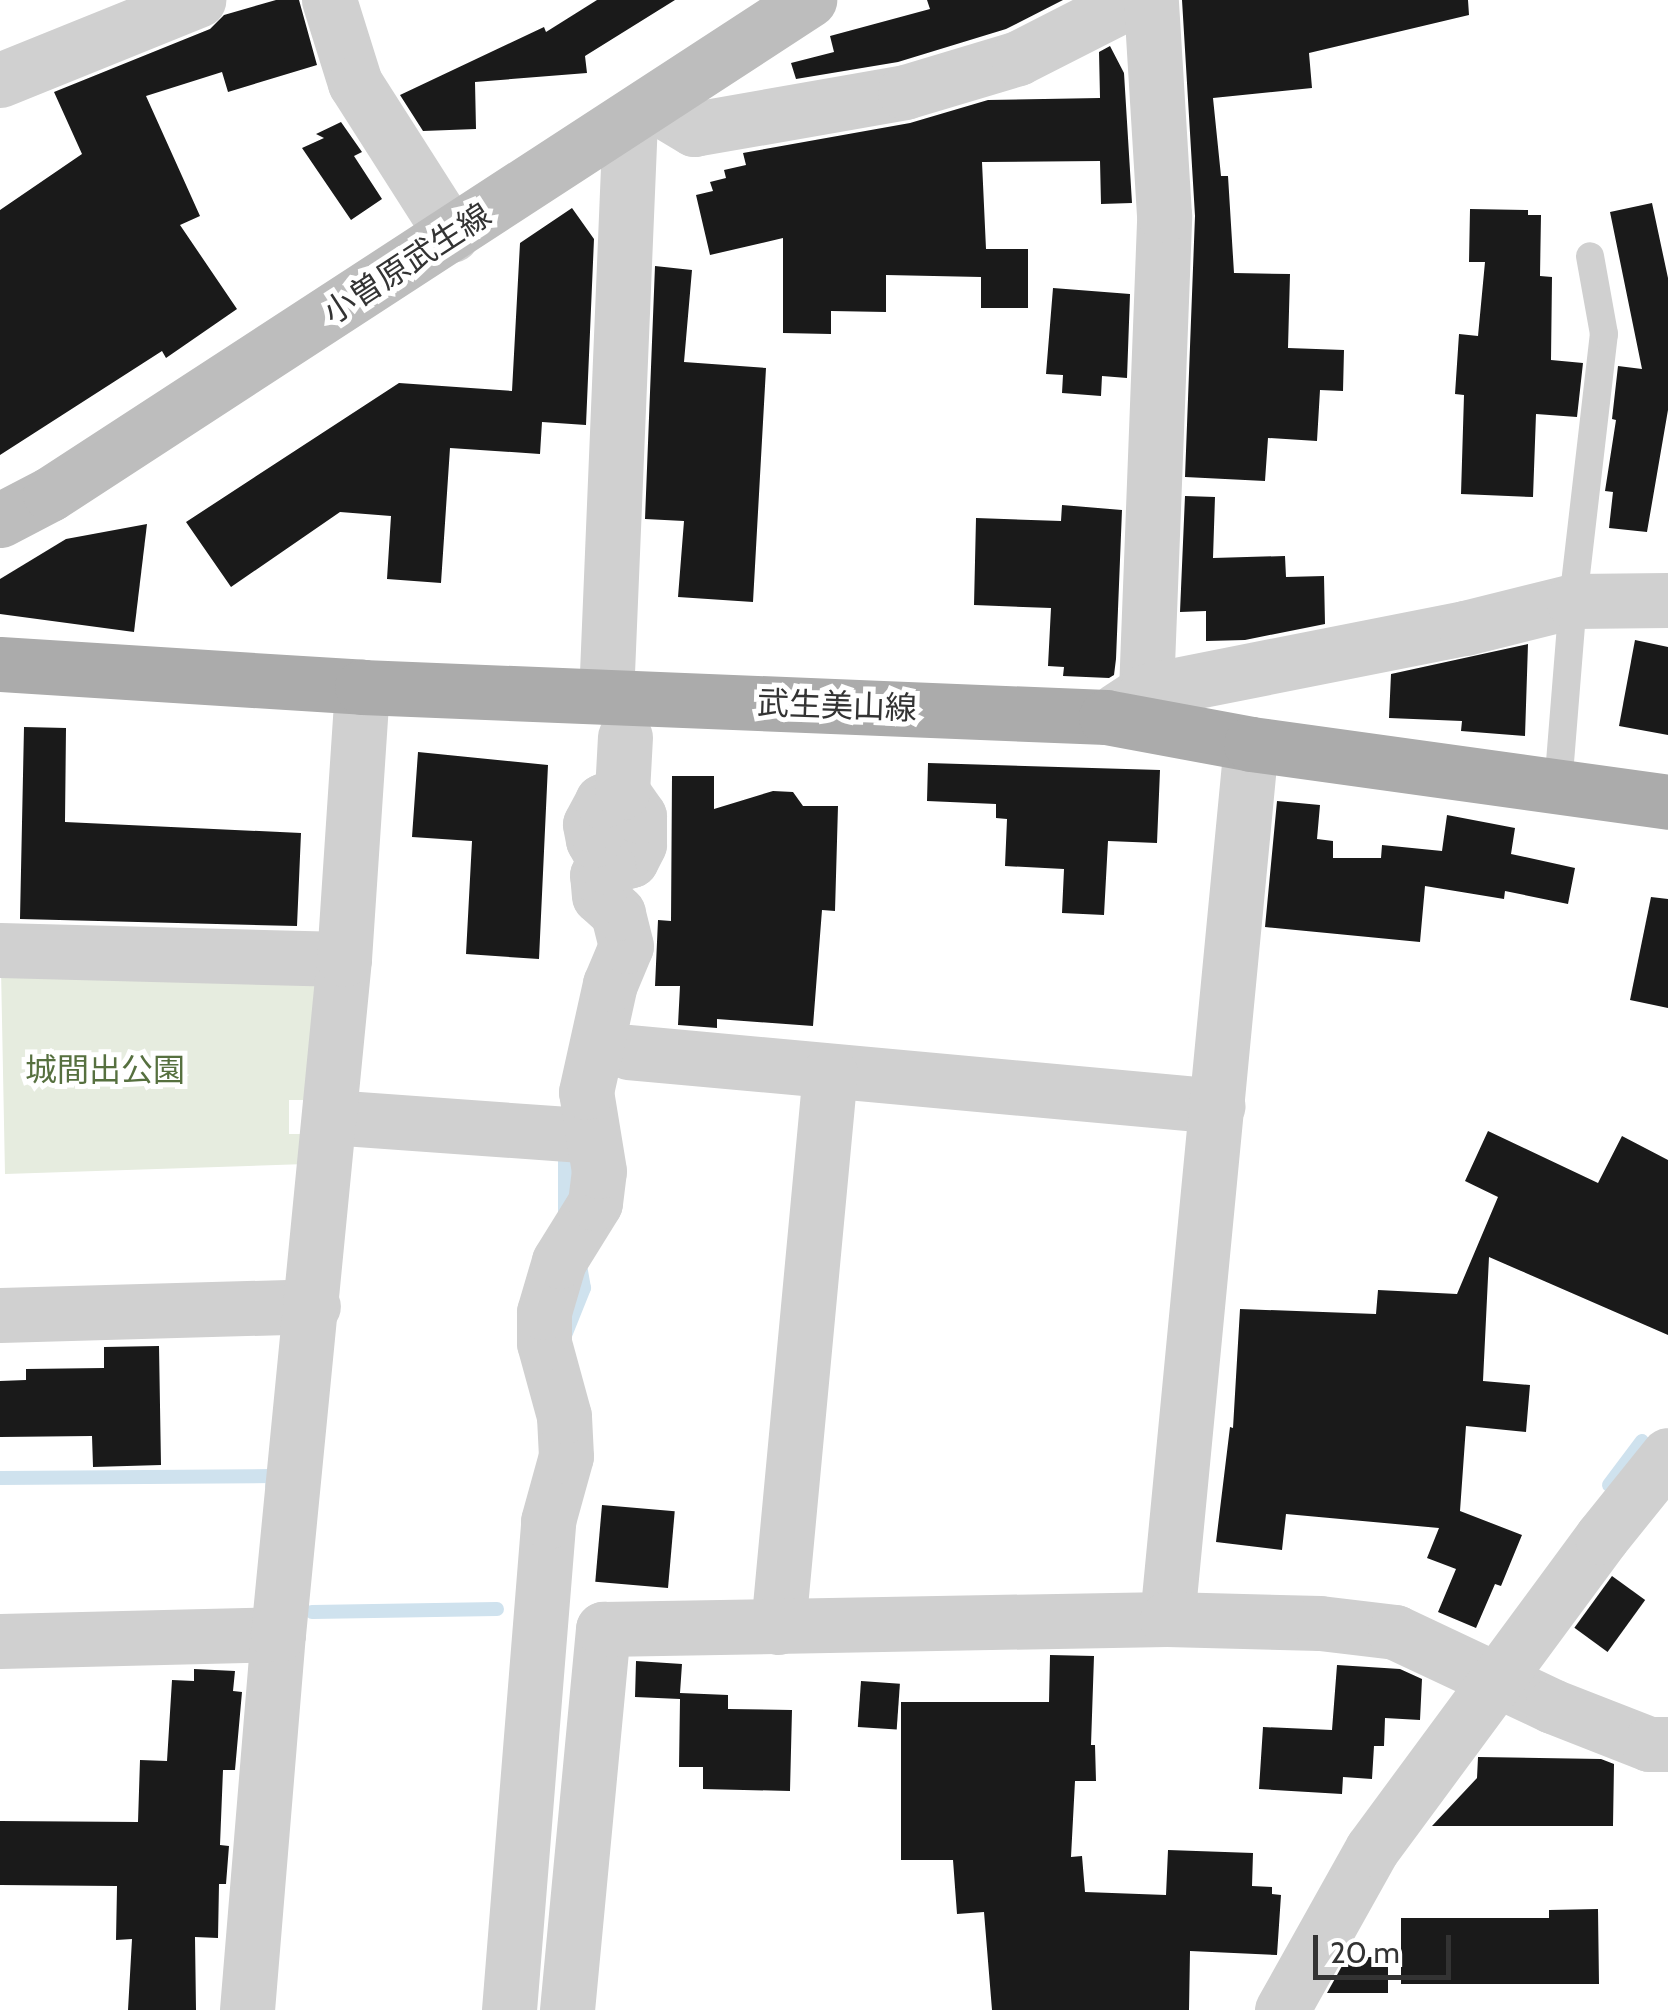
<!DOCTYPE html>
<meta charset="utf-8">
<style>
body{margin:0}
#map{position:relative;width:1668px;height:2010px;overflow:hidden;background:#fff;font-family:Cabin,"Noto Sans JP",sans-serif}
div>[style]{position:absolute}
.green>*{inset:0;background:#e6ecdf}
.stream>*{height:14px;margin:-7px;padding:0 7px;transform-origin:7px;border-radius:7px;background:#cfe2ee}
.building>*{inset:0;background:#1a1a1a;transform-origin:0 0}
.lane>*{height:28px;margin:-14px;padding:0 14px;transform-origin:14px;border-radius:14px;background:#d0d0d0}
.street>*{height:55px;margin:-27.5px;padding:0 27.5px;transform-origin:27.5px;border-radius:27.5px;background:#d0d0d0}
.secondary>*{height:55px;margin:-27.5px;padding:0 27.5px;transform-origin:27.5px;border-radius:27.5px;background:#bdbdbd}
.primary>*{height:55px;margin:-27.5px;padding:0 27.5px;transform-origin:27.5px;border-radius:27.5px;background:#ababab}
span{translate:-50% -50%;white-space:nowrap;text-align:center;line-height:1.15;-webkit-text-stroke:10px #fff;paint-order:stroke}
.street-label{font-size:32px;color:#333}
.park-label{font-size:32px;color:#56703f}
.scale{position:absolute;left:1313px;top:1935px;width:138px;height:45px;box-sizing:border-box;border:5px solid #333;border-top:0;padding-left:12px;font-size:30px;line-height:35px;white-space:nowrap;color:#333;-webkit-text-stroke:8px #fff;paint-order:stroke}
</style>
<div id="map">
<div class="green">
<div style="clip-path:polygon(1px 969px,321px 986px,311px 1100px,289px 1100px,289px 1134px,309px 1134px,306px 1164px,5px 1174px)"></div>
</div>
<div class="stream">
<div style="left:565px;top:1222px;width:74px;rotate:-90deg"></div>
<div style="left:564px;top:1338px;width:54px;rotate:-68.2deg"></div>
<div style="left:584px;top:1288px;width:29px;rotate:-100deg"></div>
<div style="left:0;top:1478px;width:273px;rotate:-0.4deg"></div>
<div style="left:273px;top:1476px;width:11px;rotate:95deg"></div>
<div style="left:1609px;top:1485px;width:55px;rotate:-53.1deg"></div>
<div style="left:312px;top:1612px;width:185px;rotate:-0.9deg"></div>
</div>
<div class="building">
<div style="clip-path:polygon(276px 0,299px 0,317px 65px,228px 92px,222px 72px,146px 96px,200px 216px,180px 225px,237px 309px,166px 358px,162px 351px,0 455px,0 210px,82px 154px,54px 92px,210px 29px,224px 15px)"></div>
<div style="clip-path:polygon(597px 0,675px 0,585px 56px,587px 73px,475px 82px,476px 129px,423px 131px,400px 95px,544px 27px,546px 32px)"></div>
<div style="clip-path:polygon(927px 0,1063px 0,1006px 29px,898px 62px,796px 79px,791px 63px,834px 52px,830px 36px,930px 9px)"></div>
<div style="clip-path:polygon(1182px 0,1468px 0,1469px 15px,1309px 53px,1312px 88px,1213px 98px,1221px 176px,1228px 176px,1234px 273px,1290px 274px,1288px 348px,1344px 350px,1343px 391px,1320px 390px,1317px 441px,1268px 438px,1265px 481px,1185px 477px,1195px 216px)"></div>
<div style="clip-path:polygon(1110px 46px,1124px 73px,1132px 203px,1101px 204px,1100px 161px,982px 162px,986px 249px,1028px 249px,1028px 308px,981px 308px,981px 277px,886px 275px,886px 312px,831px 311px,831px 334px,783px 333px,783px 238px,710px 255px,696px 195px,713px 191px,710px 182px,726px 178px,724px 170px,746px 165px,743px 153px,910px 123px,988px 100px,1100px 98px,1099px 52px)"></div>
<div style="clip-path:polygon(341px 122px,362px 152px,354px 156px,382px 199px,351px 220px,302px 148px,324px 138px,316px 134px)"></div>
<div style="clip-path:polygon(1652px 203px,1668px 278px,1668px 410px,1647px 532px,1609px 528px,1613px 492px,1605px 491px,1616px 420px,1612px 419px,1618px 366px,1642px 369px,1610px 212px)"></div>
<div style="clip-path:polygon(572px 208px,594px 239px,586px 425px,542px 422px,540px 454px,450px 448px,441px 583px,387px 579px,391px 516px,340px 512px,231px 587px,186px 522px,399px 383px,512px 391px,520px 243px)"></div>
<div style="clip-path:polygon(1470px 209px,1528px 210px,1528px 215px,1541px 215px,1540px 276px,1552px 277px,1551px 360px,1583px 363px,1577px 417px,1536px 414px,1533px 497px,1461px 494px,1464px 395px,1455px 394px,1459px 334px,1478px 336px,1485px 262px,1469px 262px)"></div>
<div style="clip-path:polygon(655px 266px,692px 270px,684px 362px,766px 368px,753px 602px,678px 597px,684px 521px,645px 519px)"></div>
<div style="clip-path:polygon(1053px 288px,1130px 294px,1127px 378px,1102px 376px,1101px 396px,1062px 393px,1063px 375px,1046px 374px)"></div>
<div style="clip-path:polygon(1185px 496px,1215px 497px,1213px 558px,1285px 556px,1286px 577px,1324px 576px,1325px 624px,1245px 640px,1206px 641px,1206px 611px,1180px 612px)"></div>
<div style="clip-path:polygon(1062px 505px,1122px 510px,1116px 659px,1114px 675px,1109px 678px,1063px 676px,1064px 667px,1048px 666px,1051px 608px,974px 605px,976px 518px,1061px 521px)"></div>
<div style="clip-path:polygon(147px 524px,134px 632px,0 614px,0 579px,66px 539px)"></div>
<div style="clip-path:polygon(1635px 640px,1668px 647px,1668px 735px,1619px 726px)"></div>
<div style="clip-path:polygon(1528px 644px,1525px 736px,1461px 731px,1462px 721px,1389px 718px,1391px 674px)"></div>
<div style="clip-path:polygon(24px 727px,66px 728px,65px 822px,301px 833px,297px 926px,20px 919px)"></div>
<div style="clip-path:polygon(418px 752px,548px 765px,539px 959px,466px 954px,472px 841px,412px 837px)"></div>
<div style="clip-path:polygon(928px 763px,1160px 770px,1157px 843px,1108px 841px,1104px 915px,1062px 913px,1064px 869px,1005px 866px,1007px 819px,996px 818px,996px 804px,927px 801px)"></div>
<div style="clip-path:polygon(672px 776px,714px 776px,714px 809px,773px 791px,793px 792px,803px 806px,838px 806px,835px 911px,822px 910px,813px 1026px,717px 1019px,717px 1028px,678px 1025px,680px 986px,655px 986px,658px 920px,671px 921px)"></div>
<div style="clip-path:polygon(1277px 801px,1320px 805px,1317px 839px,1333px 841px,1333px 858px,1381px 858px,1382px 845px,1442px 851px,1447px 815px,1515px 828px,1511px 854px,1575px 868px,1568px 904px,1505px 891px,1504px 899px,1425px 886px,1420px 942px,1265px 927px)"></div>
<div style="clip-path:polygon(1651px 897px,1668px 899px,1668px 1008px,1630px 1000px)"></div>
<div style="clip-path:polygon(1488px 1131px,1598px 1183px,1622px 1136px,1668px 1160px,1668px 1335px,1489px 1257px,1483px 1381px,1530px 1385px,1526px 1432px,1466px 1426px,1460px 1511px,1522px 1535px,1501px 1586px,1495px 1584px,1476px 1628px,1438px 1612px,1456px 1569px,1427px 1558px,1439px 1528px,1286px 1514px,1282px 1550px,1216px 1542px,1230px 1427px,1233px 1428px,1240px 1309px,1376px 1314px,1378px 1290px,1457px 1294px,1498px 1197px,1465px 1181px)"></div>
<div style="clip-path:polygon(159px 1346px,161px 1465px,93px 1467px,92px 1436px,0 1437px,0 1381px,26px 1380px,26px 1369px,104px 1368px,104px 1347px)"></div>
<div style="left:602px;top:1505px;width:73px;height:77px;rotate:5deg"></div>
<div style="left:1612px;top:1576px;width:41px;height:64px;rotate:36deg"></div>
<div style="clip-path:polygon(1050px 1655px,1094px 1656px,1091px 1745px,1095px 1745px,1096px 1781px,1075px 1781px,1071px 1857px,1082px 1856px,1085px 1892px,1166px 1895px,1168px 1850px,1253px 1853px,1252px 1886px,1272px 1887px,1272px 1894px,1281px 1895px,1277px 1955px,1190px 1951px,1189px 2010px,992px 2010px,984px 1912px,957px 1914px,953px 1860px,901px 1860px,901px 1702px,1049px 1702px)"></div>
<div style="clip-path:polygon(636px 1661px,682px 1664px,680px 1693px,728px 1695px,728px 1709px,792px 1710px,790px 1791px,703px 1789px,703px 1767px,679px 1767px,680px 1699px,635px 1697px)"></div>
<div style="clip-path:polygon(1337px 1665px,1400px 1669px,1422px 1679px,1420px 1720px,1385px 1718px,1384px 1746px,1374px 1746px,1372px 1779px,1343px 1777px,1342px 1794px,1259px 1789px,1263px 1727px,1332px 1730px)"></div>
<div style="clip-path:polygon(194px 1669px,235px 1671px,233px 1691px,242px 1692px,235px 1770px,223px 1770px,220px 1845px,229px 1846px,226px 1884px,219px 1884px,218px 1938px,195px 1937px,196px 2010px,128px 2010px,132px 1939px,116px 1940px,117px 1886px,0 1885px,0 1821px,138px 1822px,140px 1760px,167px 1761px,172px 1680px,194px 1681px)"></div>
<div style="left:861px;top:1681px;width:39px;height:46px;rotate:4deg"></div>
<div style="clip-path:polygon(1478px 1757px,1601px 1759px,1614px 1764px,1613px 1826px,1432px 1826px,1477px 1778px)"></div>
<div style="clip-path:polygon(1598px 1909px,1599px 1984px,1401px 1984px,1401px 1918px,1549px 1918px,1549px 1910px)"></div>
<div style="clip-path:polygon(1347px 1957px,1388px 1957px,1388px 1993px,1327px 1993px)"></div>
</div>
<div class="lane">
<div style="left:1558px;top:787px;width:187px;rotate:-85.4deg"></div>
<div style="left:1573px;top:601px;width:269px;rotate:-83.4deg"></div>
<div style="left:1604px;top:334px;width:79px;rotate:-100.2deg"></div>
</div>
<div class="street">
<div style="left:329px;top:0;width:87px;rotate:72.6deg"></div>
<div style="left:355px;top:83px;width:180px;rotate:57.5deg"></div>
<div style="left:0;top:80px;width:214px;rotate:-22deg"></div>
<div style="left:652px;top:104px;width:49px;rotate:30.8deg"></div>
<div style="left:694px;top:129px;width:214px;rotate:-9.9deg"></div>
<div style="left:905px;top:92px;width:118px;rotate:-16.7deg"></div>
<div style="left:1018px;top:58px;width:128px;rotate:-27deg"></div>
<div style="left:1146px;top:691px;width:476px;rotate:-87.8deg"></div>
<div style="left:1164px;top:215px;width:215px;rotate:-93.5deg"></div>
<div style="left:606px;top:697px;width:578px;rotate:-87.62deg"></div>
<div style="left:1117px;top:710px;width:35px;rotate:-33deg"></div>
<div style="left:1146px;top:691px;width:325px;rotate:-11.2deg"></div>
<div style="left:1465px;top:628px;width:111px;rotate:-14deg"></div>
<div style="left:1573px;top:601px;width:95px;rotate:-0.6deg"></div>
<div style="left:608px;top:867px;width:24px;rotate:-17deg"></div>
<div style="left:631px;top:860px;width:18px;rotate:-63deg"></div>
<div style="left:639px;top:844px;width:28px;rotate:-90deg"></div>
<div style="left:639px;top:816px;width:29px;rotate:-125deg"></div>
<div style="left:0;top:950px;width:344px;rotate:1.5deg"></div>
<div style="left:628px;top:1052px;width:592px;rotate:5.23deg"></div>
<div style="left:330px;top:1117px;width:263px;rotate:4.1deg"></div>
<div style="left:0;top:1315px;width:313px;rotate:-1.6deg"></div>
<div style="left:1167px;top:1619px;width:879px;rotate:-84.52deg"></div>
<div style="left:778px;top:1627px;width:557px;rotate:-84.65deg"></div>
<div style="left:0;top:1641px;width:278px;rotate:-1.4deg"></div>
<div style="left:247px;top:2010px;width:377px;rotate:-85.3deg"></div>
<div style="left:278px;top:1634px;width:678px;rotate:-84.42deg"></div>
<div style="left:344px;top:959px;width:273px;rotate:-86.2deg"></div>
<div style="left:509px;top:2010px;width:491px;rotate:-85.4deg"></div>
<div style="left:548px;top:1521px;width:67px;rotate:-74.5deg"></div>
<div style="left:566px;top:1456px;width:40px;rotate:-92.9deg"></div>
<div style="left:564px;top:1416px;width:76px;rotate:-105.3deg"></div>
<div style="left:544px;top:1343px;width:31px;rotate:-90deg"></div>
<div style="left:544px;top:1312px;width:53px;rotate:-73.6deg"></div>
<div style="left:559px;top:1261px;width:68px;rotate:-58.2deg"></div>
<div style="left:595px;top:1203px;width:32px;rotate:-83deg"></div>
<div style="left:599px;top:1171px;width:80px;rotate:-99.3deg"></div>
<div style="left:586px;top:1092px;width:111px;rotate:-77.5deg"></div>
<div style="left:610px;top:984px;width:41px;rotate:-67.2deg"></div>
<div style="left:626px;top:946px;width:34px;rotate:-104deg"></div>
<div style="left:618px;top:913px;width:25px;rotate:-138deg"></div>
<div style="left:599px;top:896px;width:21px;rotate:-95deg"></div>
<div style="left:597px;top:875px;width:14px;rotate:-36deg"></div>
<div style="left:608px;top:867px;width:31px;rotate:-119deg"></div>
<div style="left:593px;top:840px;width:16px;rotate:-101deg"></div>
<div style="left:590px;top:824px;width:26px;rotate:-62deg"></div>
<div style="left:602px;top:801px;width:22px;rotate:-24deg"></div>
<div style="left:622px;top:792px;width:55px;rotate:-86.9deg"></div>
<div style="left:567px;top:2010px;width:383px;rotate:-84.6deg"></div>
<div style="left:603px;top:1629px;width:564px;rotate:-1.02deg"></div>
<div style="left:1167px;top:1619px;width:153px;rotate:1.5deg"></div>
<div style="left:1320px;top:1623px;width:76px;rotate:6.8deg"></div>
<div style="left:1395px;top:1632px;width:174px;rotate:25.2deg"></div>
<div style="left:1552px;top:1706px;width:104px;rotate:21.4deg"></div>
<div style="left:1649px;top:1744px;width:19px"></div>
<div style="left:1282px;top:2010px;width:184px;rotate:-60.8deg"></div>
<div style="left:1372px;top:1849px;width:388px;rotate:-53.6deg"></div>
<div style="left:1602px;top:1537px;width:105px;rotate:-51.2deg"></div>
</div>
<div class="secondary">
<div style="left:0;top:520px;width:56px;rotate:-27.5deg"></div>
<div style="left:50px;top:494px;width:906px;rotate:-33.06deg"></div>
</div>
<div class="primary">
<div style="left:0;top:664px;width:363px;rotate:3.6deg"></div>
<div style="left:362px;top:687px;width:745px;rotate:2.31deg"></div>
<div style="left:1106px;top:717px;width:147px;rotate:10.5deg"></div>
<div style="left:1251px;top:744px;width:421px;rotate:7.9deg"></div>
</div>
<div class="street-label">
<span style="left:407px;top:264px;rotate:-33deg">小曽原武生線</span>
<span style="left:837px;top:706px;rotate:2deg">武生美山線</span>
</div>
<div class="park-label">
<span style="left:105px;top:1070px">城間出公園</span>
</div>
<div class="scale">20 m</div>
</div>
